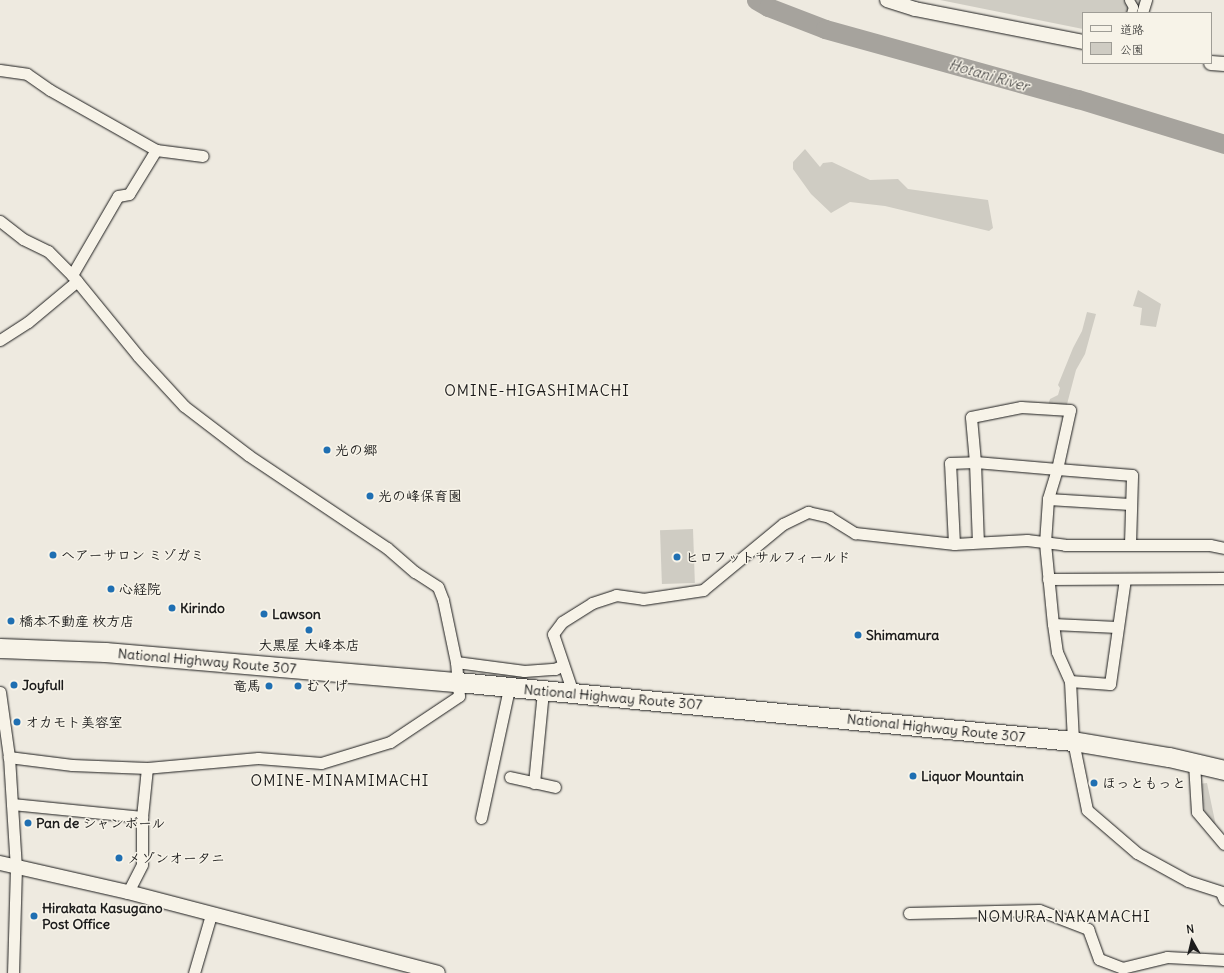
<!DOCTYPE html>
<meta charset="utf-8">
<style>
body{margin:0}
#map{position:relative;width:1224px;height:973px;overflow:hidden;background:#eeeae0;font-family:Delius,"Klee One",sans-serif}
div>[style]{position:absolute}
.green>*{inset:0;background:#cfccc3;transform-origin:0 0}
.river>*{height:19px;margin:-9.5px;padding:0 9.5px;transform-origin:9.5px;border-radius:9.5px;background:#a6a39d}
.roads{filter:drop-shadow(0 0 1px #1c1c1c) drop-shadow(0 0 1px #1c1c1c)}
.pedestrian>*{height:9px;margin:-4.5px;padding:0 4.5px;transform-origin:4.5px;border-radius:4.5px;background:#f7f3e8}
.minor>*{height:11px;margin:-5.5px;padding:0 5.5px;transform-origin:5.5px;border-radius:5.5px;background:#f7f3e8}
.tertiary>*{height:14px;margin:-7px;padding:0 7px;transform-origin:7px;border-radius:7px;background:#f7f3e8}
.trunk>*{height:19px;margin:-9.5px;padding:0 9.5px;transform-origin:9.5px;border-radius:9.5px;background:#f7f3e8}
.dots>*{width:11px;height:11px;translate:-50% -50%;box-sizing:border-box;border:2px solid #f7f3e8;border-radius:50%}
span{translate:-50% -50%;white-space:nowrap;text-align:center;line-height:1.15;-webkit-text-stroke:3px #f7f3e8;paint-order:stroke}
.poi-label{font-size:14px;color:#1c1c1c;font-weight:700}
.left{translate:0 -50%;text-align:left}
.right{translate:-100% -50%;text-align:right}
.street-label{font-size:14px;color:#1c1c1c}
.water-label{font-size:15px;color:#535250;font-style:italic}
.neighbourhood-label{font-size:15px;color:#1c1c1c;letter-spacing:1px}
.legend{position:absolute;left:1082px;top:12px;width:130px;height:52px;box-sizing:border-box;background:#f7f3e8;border:1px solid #9f9d96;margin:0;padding:5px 7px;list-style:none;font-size:12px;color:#1c1c1c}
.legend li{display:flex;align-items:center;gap:8px;height:20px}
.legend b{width:20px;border:1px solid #9f9d96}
.north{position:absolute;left:1172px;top:921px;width:40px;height:40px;-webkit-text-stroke:3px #f7f3e8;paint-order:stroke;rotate:352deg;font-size:11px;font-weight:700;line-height:16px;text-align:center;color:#1c1c1c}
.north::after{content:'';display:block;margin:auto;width:14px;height:18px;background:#1c1c1c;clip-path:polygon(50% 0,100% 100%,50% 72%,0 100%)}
</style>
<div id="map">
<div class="green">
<div style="clip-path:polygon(940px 0,1141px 0,1137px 13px,1083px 13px,1083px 29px)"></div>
<div style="clip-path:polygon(805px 149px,820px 167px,823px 163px,832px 162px,870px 180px,898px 179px,908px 189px,988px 200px,993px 228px,989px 231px,885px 206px,850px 202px,831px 213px,811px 194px,793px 169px,793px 162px)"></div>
<div style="clip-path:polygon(1138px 290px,1161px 304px,1156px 327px,1140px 325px,1142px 308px,1133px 306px)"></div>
<div style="clip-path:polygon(1087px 312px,1096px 314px,1085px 354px,1076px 370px,1066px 408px,1048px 405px,1050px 399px,1058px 395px,1060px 388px,1058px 385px,1073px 348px,1082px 331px)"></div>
<div style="left:693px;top:529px;width:54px;height:33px;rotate:88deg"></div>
<div style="clip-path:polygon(1207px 783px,1216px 826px,1205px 813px,1199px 784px)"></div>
</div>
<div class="river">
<div style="left:756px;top:0;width:14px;rotate:30deg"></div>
<div style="left:768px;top:7px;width:61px;rotate:21.1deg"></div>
<div style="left:825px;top:29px;width:263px;rotate:15.5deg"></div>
<div style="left:1078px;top:99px;width:153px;rotate:17.1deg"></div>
</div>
<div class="roads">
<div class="pedestrian">
<div style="left:1129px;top:0;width:8px;rotate:60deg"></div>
<div style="left:1133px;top:7px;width:6px;rotate:108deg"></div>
</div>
<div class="minor">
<div style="left:1142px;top:13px;width:14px;rotate:-73deg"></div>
<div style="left:0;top:70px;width:27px;rotate:8deg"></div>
<div style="left:27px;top:74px;width:28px;rotate:35deg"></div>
<div style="left:50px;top:90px;width:122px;rotate:29.5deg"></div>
<div style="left:0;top:221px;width:29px;rotate:38deg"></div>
<div style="left:23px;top:239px;width:28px;rotate:26deg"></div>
<div style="left:48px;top:251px;width:34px;rotate:45deg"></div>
<div style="left:72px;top:275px;width:104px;rotate:50.8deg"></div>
<div style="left:138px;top:356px;width:68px;rotate:47.4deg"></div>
<div style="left:184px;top:406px;width:81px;rotate:37.4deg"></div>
<div style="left:248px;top:455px;width:167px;rotate:33.8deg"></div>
<div style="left:387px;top:548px;width:37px;rotate:41deg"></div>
<div style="left:415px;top:572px;width:27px;rotate:33deg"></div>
<div style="left:438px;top:587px;width:14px;rotate:69deg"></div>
<div style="left:443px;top:600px;width:63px;rotate:78.2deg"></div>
<div style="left:456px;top:662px;width:34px;rotate:85deg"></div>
<div style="left:459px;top:696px;width:83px;rotate:146.3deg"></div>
<div style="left:390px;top:742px;width:72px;rotate:163.1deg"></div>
<div style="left:321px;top:763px;width:63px;rotate:-175.5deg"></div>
<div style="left:258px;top:758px;width:111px;rotate:174.9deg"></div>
<div style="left:147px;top:768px;width:75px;rotate:-177.7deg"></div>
<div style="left:72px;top:765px;width:64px;rotate:-172.8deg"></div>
<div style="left:72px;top:275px;width:91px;rotate:-59.8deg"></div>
<div style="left:118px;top:196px;width:11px;rotate:-10deg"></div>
<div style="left:129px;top:194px;width:52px;rotate:-58.5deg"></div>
<div style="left:156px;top:150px;width:47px;rotate:7.3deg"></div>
<div style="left:0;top:340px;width:33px;rotate:-33deg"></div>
<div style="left:28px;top:322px;width:64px;rotate:-39.9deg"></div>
<div style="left:1048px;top:499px;width:82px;rotate:3.5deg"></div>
<div style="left:954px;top:544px;width:81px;rotate:-92.8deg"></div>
<div style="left:950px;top:463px;width:25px;rotate:-2deg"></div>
<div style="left:975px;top:462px;width:80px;rotate:87.9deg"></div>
<div style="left:1130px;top:544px;width:69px;rotate:-88.3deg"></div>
<div style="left:1132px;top:475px;width:75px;rotate:-175.4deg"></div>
<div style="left:1057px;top:469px;width:82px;rotate:-175.1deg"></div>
<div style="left:975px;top:462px;width:45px;rotate:-95.1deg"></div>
<div style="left:971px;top:417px;width:51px;rotate:-11.3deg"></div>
<div style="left:1021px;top:407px;width:49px;rotate:3.5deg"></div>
<div style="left:1070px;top:410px;width:60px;rotate:102.4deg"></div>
<div style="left:1057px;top:469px;width:31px;rotate:107deg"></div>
<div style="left:1048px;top:499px;width:44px;rotate:93.9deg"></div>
<div style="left:1045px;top:543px;width:81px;rotate:84.4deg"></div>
<div style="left:1053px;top:624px;width:28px;rotate:82deg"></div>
<div style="left:1057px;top:652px;width:32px;rotate:66deg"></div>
<div style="left:1070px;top:681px;width:60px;rotate:87.1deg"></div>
<div style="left:1073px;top:741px;width:70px;rotate:78.5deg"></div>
<div style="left:1087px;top:810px;width:66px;rotate:40.7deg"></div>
<div style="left:1137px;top:853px;width:58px;rotate:28.8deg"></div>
<div style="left:1188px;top:881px;width:35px;rotate:18deg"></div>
<div style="left:1221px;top:892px;width:8px;rotate:67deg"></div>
<div style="left:1048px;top:579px;width:176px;rotate:-0.3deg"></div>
<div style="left:1053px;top:624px;width:64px;rotate:2.7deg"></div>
<div style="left:456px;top:662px;width:69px;rotate:7.5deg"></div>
<div style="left:524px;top:671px;width:31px;rotate:-4deg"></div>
<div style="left:555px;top:669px;width:9px;rotate:-27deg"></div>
<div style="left:1070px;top:681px;width:40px;rotate:4.3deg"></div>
<div style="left:1110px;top:684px;width:106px;rotate:-81.9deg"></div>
<div style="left:0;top:692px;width:66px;rotate:82.1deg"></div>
<div style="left:9px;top:757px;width:110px;rotate:86.4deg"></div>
<div style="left:16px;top:867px;width:106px;rotate:91.6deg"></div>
<div style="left:573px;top:693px;width:62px;rotate:-108.7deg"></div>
<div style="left:553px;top:634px;width:15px;rotate:-53deg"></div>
<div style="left:562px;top:622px;width:36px;rotate:-32deg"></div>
<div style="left:592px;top:603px;width:25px;rotate:-18deg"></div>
<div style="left:616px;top:595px;width:27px;rotate:8deg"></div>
<div style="left:643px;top:599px;width:61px;rotate:-8.5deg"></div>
<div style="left:703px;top:590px;width:104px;rotate:-39.5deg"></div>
<div style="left:783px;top:524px;width:28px;rotate:-26deg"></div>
<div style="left:808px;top:512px;width:22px;rotate:13deg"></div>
<div style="left:829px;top:517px;width:31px;rotate:32deg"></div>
<div style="left:855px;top:533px;width:100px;rotate:6.3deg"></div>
<div style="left:954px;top:544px;width:73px;rotate:-3.1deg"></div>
<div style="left:1027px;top:540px;width:38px;rotate:7deg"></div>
<div style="left:1065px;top:545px;width:145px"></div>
<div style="left:1210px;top:545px;width:14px;rotate:12deg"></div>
<div style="left:1194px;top:763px;width:49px;rotate:86.5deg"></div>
<div style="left:1197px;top:812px;width:42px;rotate:49.8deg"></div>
<div style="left:510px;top:777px;width:46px;rotate:12.5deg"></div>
<div style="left:534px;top:783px;width:92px;rotate:-84.4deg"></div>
<div style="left:12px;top:804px;width:131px;rotate:5.7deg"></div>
<div style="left:481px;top:818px;width:133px;rotate:-77.8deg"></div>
<div style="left:128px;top:892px;width:31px;rotate:-63deg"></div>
<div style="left:142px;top:864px;width:47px;rotate:-90deg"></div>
<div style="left:142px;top:817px;width:49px;rotate:-84.2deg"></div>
<div style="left:909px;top:913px;width:130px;rotate:-1.3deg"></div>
<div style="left:1039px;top:910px;width:53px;rotate:21.2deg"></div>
<div style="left:1088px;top:929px;width:32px;rotate:70deg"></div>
<div style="left:1099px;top:959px;width:25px;rotate:21deg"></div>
<div style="left:1122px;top:968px;width:46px;rotate:-13.7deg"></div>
<div style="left:1167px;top:957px;width:57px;rotate:3deg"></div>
<div style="left:194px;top:973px;width:60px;rotate:-73.7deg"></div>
</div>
<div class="tertiary">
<div style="left:887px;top:0;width:29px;rotate:18deg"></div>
<div style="left:915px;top:9px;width:171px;rotate:11.1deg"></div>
<div style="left:1211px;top:63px;width:13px;rotate:4deg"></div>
<div style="left:0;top:863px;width:131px;rotate:12.8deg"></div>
<div style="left:128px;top:892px;width:320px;rotate:14.6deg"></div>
</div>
<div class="trunk">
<div style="left:0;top:648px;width:105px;rotate:2.2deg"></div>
<div style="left:105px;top:652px;width:354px;rotate:4.9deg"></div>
<div style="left:458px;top:682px;width:618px;rotate:5.48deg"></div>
<div style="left:1073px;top:741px;width:97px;rotate:9.5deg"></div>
<div style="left:1169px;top:757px;width:57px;rotate:13.3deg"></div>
</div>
</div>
<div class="dots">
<div style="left:327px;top:450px;background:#1f6fb2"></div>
<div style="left:370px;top:496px;background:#1f6fb2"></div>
<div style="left:53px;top:555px;background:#1f6fb2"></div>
<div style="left:677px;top:557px;background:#1f6fb2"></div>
<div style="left:111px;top:589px;background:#1f6fb2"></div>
<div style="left:172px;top:608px;background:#1f6fb2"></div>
<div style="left:264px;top:614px;background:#1f6fb2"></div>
<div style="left:11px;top:621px;background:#1f6fb2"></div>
<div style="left:309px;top:630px;background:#1f6fb2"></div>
<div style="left:858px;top:635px;background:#1f6fb2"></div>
<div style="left:14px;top:685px;background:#1f6fb2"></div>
<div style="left:269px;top:686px;background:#1f6fb2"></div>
<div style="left:298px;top:686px;background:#1f6fb2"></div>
<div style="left:17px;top:722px;background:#1f6fb2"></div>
<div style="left:913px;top:776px;background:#1f6fb2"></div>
<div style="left:1094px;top:783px;background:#1f6fb2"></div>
<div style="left:28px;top:823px;background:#1f6fb2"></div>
<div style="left:119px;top:858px;background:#1f6fb2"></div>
<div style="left:34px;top:916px;background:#1f6fb2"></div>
</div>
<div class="poi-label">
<span class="left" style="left:335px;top:450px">光の郷</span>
<span class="left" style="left:378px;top:496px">光の峰保育園</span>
<span class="left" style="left:61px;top:555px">ヘアーサロン ミゾガミ</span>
<span class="left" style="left:685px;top:557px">ヒロフットサルフィールド</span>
<span class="left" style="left:119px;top:589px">心経院</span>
<span class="left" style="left:180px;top:608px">Kirindo</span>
<span class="left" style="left:272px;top:614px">Lawson</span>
<span class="left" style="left:19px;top:621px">橋本不動産 枚方店</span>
<span class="left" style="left:866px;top:635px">Shimamura</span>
<span style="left:309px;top:645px">大黒屋 大峰本店</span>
<span class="left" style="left:22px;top:685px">Joyfull</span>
<span class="right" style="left:261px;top:686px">竜馬</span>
<span class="left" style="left:306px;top:686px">むくげ</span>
<span class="left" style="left:25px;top:722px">オカモト美容室</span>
<span class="left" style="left:921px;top:776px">Liquor Mountain</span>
<span class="left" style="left:1102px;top:783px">ほっともっと</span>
<span class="left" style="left:36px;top:823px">Pan de シャンボール</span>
<span class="left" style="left:127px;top:858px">メゾンオータニ</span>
<span class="left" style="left:42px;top:916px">Hirakata Kasugano<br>Post Office</span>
</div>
<div class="street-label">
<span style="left:207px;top:661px;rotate:5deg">National Highway Route 307</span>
<span style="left:613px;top:697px;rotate:5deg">National Highway Route 307</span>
<span style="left:936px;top:728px;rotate:6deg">National Highway Route 307</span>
</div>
<div class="water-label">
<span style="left:989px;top:75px;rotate:16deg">Hotani River</span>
</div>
<div class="neighbourhood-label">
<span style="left:537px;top:391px">OMINE-HIGASHIMACHI</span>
<span style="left:340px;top:781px">OMINE-MINAMIMACHI</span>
<span style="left:1064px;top:917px">NOMURA-NAKAMACHI</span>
</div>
<ul class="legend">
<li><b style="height:5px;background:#f7f3e8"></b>道路</li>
<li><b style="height:11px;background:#cfccc3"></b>公園</li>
</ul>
<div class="north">N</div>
</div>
